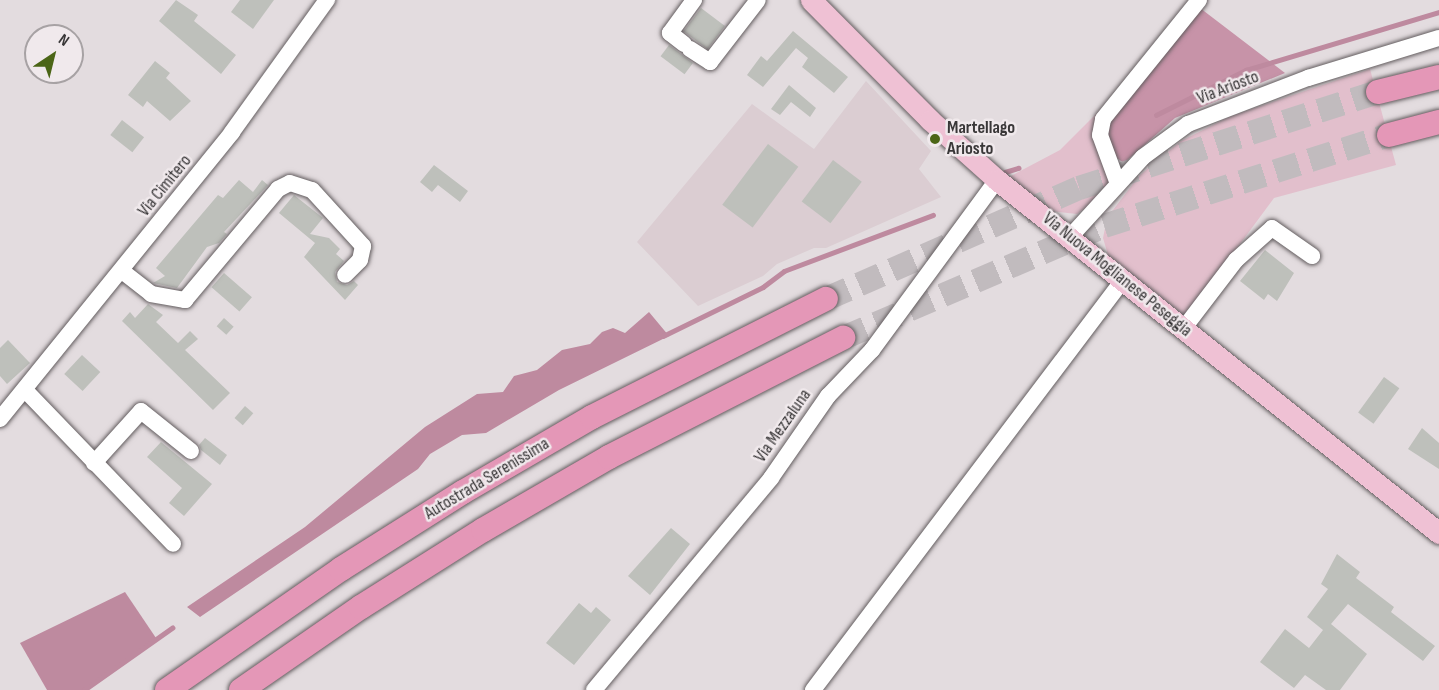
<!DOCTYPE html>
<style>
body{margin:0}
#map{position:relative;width:1439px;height:690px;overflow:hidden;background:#e3dcdf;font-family:"Sofia Sans Condensed",sans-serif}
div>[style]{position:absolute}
.built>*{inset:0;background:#dbcdd2}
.green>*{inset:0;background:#e2bfcc}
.forest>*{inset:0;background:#c793a8}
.water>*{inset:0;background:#be8a9f}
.stream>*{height:4.5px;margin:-2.25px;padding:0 2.25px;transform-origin:2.25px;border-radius:2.25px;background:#be8a9f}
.building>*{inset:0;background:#bec0bb;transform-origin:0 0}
.highway-tunnel>*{height:24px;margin-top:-12px;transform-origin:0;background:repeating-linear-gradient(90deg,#c1bbbe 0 24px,transparent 0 36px)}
.roads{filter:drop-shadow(0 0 2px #635d5f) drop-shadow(0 0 2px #635d5f)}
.minor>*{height:16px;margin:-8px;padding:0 8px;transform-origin:8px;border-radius:8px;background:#fff}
.major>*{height:21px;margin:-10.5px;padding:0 10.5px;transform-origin:10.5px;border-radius:10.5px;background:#efc1d4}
.highway>*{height:24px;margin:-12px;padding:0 12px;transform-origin:12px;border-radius:12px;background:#e497b7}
.dots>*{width:16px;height:16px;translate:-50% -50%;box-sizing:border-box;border:3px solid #f0e9ec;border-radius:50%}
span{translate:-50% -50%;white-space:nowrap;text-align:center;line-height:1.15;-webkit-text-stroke:5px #f0e9ec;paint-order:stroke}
.street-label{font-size:18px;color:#393738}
.poi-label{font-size:18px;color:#393738;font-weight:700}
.left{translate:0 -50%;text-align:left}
.north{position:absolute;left:24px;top:24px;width:60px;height:60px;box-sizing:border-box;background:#f0e9ec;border:2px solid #a7a2a4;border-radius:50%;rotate:35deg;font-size:16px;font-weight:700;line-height:24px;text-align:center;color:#393738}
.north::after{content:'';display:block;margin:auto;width:21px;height:27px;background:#4b6516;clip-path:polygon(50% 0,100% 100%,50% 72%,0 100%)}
</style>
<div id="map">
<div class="built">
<div style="clip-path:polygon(866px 81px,931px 151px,919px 169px,941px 197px,826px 248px,814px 248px,777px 264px,763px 276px,698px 306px,637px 242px,752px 104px,814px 149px)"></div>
</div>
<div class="green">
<div style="clip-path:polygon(1370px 69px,1396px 165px,1274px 198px,1186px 317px,1108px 255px,1103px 238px,1107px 218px,1139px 176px,1181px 141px,1231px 116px)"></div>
<div style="clip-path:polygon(1107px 103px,1110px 182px,1092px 203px,1077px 214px,1050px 211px,1009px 177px,1060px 150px)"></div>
</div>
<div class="forest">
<div style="clip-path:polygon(1200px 8px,1285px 73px,1175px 118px,1124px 163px,1111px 154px,1105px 127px)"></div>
</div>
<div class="water">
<div style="clip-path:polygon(649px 312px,669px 336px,559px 390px,486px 433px,462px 435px,430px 454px,418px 469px,200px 617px,187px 607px,305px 527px,425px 427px,466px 401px,477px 394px,503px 392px,514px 376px,537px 370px,562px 350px,590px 344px,602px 332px,613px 328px,625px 333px)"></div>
<div style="clip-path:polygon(125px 592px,156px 638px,84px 690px,47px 690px,20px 643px)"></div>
</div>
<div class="stream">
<div style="left:1156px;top:115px;width:101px;rotate:-26.6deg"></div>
<div style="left:1246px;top:70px;width:202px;rotate:-16.7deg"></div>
<div style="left:1005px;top:172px;width:14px;rotate:-17deg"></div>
<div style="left:663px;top:336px;width:111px;rotate:-26.1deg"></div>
<div style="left:763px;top:287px;width:26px;rotate:-37deg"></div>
<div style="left:784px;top:271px;width:159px;rotate:-20.6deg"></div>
<div style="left:84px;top:690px;width:108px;rotate:-35.2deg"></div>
</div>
<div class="building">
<div style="clip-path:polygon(176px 0,198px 15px,194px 21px,236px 55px,221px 74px,159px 21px)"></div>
<div style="clip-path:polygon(240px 0,274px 0,253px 29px,231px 12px)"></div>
<div style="left:701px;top:8px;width:30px;height:29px;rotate:37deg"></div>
<div style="clip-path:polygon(793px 31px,848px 77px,834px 93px,802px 67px,808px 58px,796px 48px,763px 87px,747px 75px,761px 56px,767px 61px)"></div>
<div style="left:669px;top:45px;width:30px;height:14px;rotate:37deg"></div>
<div style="clip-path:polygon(155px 61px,170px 73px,166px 78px,191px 101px,170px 121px,147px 101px,143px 107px,128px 95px)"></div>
<div style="clip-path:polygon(789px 85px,816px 108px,810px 117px,791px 102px,780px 115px,771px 109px)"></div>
<div style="left:122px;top:120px;width:28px;height:19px;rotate:38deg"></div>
<div style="left:768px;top:144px;width:38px;height:76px;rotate:37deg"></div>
<div style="left:833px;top:160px;width:36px;height:52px;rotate:37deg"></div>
<div style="clip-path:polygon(434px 165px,468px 191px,460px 202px,438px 185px,432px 192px,420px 182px)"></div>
<div style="clip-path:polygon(239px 180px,253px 192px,262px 180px,268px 185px,224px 232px,227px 234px,219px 243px,207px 247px,177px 288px,153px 283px,165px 276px,156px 268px,218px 195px,223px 198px)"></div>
<div style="clip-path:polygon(294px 195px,323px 218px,310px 234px,329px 238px,340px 249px,336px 254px,344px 261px,335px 272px,337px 282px,347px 285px,354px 281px,358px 285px,345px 300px,304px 257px,315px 243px,279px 213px)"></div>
<div style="clip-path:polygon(1265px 250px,1294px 273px,1277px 301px,1268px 294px,1264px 300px,1240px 281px)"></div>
<div style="left:224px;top:273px;width:37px;height:19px;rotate:41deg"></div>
<div style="clip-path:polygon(148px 304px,163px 315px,156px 322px,178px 343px,190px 331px,198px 339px,185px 350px,230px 393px,213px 410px,122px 321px,130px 312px,135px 318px)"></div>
<div style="left:224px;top:318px;width:13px;height:11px;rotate:42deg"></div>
<div style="clip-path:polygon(8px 340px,30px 363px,7px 384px,0 376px,0 348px)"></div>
<div style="left:82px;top:355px;width:25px;height:26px;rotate:43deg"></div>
<div style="left:1384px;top:377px;width:19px;height:44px;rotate:36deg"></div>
<div style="left:245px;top:406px;width:11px;height:16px;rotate:41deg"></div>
<div style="clip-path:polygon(1422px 428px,1439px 443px,1439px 469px,1408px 449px)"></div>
<div style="clip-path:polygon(205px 438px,227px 455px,220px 465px,201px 450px,199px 445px)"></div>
<div style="clip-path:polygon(161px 442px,212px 484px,184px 516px,169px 503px,182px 488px,147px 457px)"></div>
<div style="clip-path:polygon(671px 528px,690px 544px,650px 595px,628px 576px)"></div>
<div style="clip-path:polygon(1337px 554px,1360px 572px,1356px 578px,1394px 607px,1391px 612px,1435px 646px,1423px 661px,1348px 604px,1331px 624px,1367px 654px,1340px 690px,1326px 690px,1305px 675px,1294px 688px,1260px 662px,1285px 629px,1309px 648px,1323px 630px,1307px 617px,1328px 589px,1321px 584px)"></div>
<div style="clip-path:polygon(579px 603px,591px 613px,596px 607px,611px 620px,574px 665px,546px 643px)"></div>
</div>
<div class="highway-tunnel">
<div style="left:826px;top:299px;width:276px;rotate:-23.7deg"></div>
<div style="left:1079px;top:188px;width:314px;rotate:-17.8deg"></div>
<div style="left:843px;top:338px;width:284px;rotate:-23.2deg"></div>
<div style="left:1104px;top:226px;width:299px;rotate:-17.7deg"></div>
</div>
<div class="roads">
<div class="minor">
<div style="left:684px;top:44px;width:18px;rotate:-142deg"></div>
<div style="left:670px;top:33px;width:41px;rotate:-54deg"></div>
<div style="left:690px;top:49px;width:24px;rotate:33deg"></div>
<div style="left:710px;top:62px;width:78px;rotate:-52.3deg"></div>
<div style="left:1118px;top:184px;width:52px;rotate:-110.2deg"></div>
<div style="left:1100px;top:135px;width:16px;rotate:-79deg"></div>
<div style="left:1103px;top:119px;width:153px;rotate:-51.1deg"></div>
<div style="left:1070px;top:237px;width:108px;rotate:-47.6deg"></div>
<div style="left:1143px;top:157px;width:56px;rotate:-36.3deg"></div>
<div style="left:1188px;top:124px;width:129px;rotate:-21deg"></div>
<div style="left:1308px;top:78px;width:137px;rotate:-17deg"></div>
<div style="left:122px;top:271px;width:37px;rotate:38deg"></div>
<div style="left:151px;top:294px;width:35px;rotate:10deg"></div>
<div style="left:185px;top:300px;width:145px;rotate:-50deg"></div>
<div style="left:278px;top:189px;width:13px;rotate:-27deg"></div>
<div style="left:290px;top:183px;width:23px;rotate:18deg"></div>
<div style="left:312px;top:190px;width:76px;rotate:47.7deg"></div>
<div style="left:363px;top:246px;width:14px;rotate:102deg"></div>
<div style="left:360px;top:260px;width:21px;rotate:135deg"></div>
<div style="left:1184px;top:328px;width:86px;rotate:-52.6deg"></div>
<div style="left:1236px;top:260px;width:48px;rotate:-41.6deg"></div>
<div style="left:1272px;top:228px;width:49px;rotate:35deg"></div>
<div style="left:26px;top:391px;width:212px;rotate:46.1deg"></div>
<div style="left:0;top:419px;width:369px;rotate:-51deg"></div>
<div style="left:232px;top:132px;width:163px;rotate:-54.3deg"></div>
<div style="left:94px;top:463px;width:70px;rotate:-47.9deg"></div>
<div style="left:141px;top:411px;width:64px;rotate:38.7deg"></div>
<div style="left:594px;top:690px;width:276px;rotate:-50.1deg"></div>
<div style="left:771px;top:478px;width:100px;rotate:-55.2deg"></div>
<div style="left:828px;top:396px;width:64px;rotate:-46.3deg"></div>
<div style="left:872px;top:350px;width:211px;rotate:-53.7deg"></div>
<div style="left:813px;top:690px;width:514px;rotate:-52.91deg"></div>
</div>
<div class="major">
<div style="left:811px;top:0;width:169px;rotate:45.2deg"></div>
<div style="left:930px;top:120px;width:90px;rotate:41.8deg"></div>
<div style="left:997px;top:180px;width:566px;rotate:38.61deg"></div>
</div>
<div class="highway">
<div style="left:1378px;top:92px;width:63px;rotate:-13.8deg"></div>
<div style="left:1389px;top:135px;width:52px;rotate:-14.6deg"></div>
<div style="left:167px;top:690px;width:212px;rotate:-34.8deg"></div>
<div style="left:341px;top:569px;width:144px;rotate:-32.3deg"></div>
<div style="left:463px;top:492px;width:149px;rotate:-30.2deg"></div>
<div style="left:592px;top:417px;width:262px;rotate:-26.8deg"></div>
<div style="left:241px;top:690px;width:146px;rotate:-34.7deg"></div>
<div style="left:361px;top:607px;width:144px;rotate:-32.3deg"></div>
<div style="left:483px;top:530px;width:146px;rotate:-30.1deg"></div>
<div style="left:609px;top:457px;width:263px;rotate:-27deg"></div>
</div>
</div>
<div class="dots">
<div style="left:935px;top:139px;background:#4b6516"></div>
</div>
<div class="street-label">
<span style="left:1228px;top:88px;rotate:-21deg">Via Ariosto</span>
<span style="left:165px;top:186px;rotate:-51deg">Via Cimitero</span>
<span style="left:1117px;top:275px;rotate:39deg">Via Nuova Moglianese Peseggia</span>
<span style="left:783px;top:426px;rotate:-55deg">Via Mezzaluna</span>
<span style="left:487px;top:479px;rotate:-31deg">Autostrada Serenissima</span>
</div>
<div class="poi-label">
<span class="left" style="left:947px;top:139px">Martellago<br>Ariosto</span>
</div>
<div class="north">N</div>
</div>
